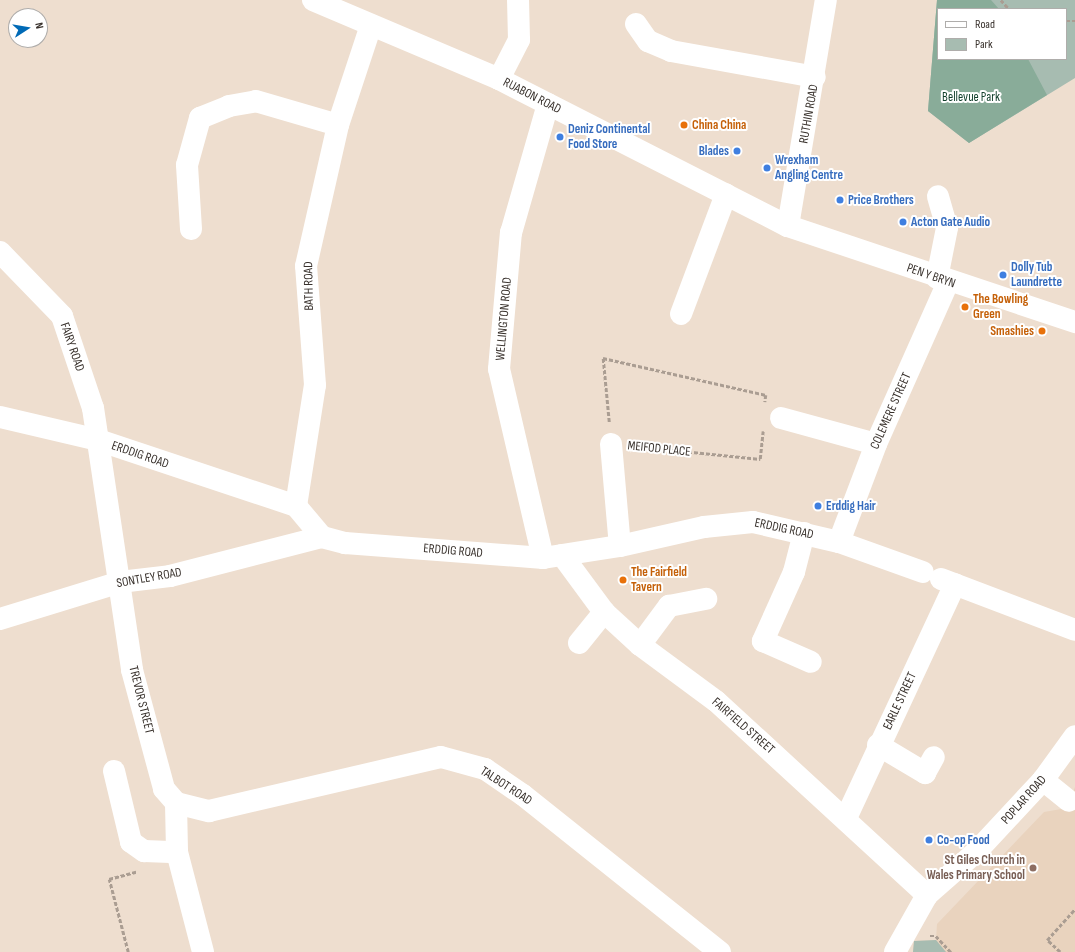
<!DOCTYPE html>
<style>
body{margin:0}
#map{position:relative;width:1075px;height:952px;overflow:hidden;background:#eedecf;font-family:"Sofia Sans Condensed",sans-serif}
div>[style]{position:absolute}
.built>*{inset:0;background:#e9d3be}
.green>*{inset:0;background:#a7bcb1}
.forest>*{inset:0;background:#89ac99}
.path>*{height:2.5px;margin-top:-1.25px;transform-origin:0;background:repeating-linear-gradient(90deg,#aa9d92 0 4px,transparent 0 6px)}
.minor>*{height:22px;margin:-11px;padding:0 11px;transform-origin:11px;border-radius:11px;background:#fff}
.major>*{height:22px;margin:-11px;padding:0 11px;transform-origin:11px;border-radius:11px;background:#fff}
.dots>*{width:11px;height:11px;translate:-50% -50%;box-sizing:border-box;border:2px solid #fff;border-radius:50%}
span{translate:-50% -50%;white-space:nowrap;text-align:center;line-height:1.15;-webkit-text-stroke:4px #fff;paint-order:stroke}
.street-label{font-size:13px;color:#38312c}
.park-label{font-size:13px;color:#103e2a}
.food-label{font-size:13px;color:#c56008;font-weight:700}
.left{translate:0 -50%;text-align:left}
.right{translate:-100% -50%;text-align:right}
.shop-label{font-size:13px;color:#366cbe;font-weight:700}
.education-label{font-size:13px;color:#785e54;font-weight:700}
.legend{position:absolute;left:937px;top:8px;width:130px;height:52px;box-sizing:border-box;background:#fff;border:1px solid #afadab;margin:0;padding:5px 7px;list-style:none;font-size:12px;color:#38312c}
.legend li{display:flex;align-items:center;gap:8px;height:20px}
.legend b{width:20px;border:1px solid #afadab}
.north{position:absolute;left:8px;top:8px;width:40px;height:40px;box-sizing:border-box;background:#fff;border:1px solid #afadab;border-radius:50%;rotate:78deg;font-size:11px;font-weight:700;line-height:16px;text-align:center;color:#38312c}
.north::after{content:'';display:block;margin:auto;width:14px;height:18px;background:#006ab6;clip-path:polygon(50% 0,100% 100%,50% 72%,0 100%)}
</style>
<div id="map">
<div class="built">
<div style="clip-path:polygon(1075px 787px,1075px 952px,913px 952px,914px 941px,936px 940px,937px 924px,1044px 812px,1067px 808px)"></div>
</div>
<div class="green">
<div style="clip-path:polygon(evenodd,937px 0,1075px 0,1075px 78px,969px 143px,928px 111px,937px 0,938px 9px,1066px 9px,1066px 59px,938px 59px,938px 9px)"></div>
<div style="clip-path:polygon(936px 940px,946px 952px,913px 952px,914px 941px)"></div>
</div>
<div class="forest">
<div style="clip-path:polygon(937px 0,991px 0,999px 9px,938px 9px,938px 59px,1028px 59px,1047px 95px,969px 143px,928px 111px)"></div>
</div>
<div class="path">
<div style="left:1001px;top:0;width:12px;rotate:48deg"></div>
<div style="left:1066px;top:21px;width:9px"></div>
<div style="left:609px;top:422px;width:64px;rotate:-95.4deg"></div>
<div style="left:603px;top:358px;width:167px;rotate:12.8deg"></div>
<div style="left:766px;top:395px;width:7px;rotate:98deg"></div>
<div style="left:634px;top:446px;width:127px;rotate:5.9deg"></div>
<div style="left:760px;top:459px;width:28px;rotate:-84deg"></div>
<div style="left:930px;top:936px;width:6px"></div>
<div style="left:936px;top:936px;width:22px;rotate:47deg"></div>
<div style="left:128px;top:952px;width:75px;rotate:-104.6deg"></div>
<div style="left:109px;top:879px;width:28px;rotate:-15deg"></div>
<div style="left:1060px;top:952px;width:18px;rotate:-137deg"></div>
<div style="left:1047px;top:940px;width:42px;rotate:-47.9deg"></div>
</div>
<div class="minor">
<div style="left:636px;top:24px;width:21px;rotate:55deg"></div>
<div style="left:648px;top:41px;width:25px;rotate:23deg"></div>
<div style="left:671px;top:51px;width:146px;rotate:10.2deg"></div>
<div style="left:499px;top:79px;width:44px;rotate:-62.9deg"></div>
<div style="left:519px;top:40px;width:40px;rotate:-91.4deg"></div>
<div style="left:191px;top:229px;width:64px;rotate:-93.6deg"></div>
<div style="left:187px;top:165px;width:49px;rotate:-74.5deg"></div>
<div style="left:200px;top:118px;width:31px;rotate:-22deg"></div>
<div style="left:229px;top:106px;width:27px;rotate:-10deg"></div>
<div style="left:256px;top:101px;width:85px;rotate:16.3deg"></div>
<div style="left:937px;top:278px;width:51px;rotate:-78.7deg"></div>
<div style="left:947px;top:228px;width:33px;rotate:-106deg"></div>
<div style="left:681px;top:314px;width:128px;rotate:-69.4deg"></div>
<div style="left:0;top:417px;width:101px;rotate:13.2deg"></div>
<div style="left:98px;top:440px;width:209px;rotate:18.4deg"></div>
<div style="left:296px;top:506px;width:40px;rotate:50deg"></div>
<div style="left:322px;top:537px;width:24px;rotate:15deg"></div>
<div style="left:345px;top:543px;width:199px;rotate:4.3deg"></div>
<div style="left:543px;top:558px;width:78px;rotate:-8.9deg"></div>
<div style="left:620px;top:546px;width:86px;rotate:-12.7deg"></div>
<div style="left:704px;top:527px;width:49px;rotate:-5.8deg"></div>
<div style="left:753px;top:522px;width:88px;rotate:13.1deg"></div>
<div style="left:839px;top:542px;width:89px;rotate:19.7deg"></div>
<div style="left:781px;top:418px;width:98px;rotate:15.3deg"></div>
<div style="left:611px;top:444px;width:102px;rotate:85deg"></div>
<div style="left:296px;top:506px;width:122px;rotate:-81.1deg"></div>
<div style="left:315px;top:385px;width:119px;rotate:-94.3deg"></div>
<div style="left:306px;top:266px;width:145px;rotate:-77.2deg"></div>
<div style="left:338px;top:125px;width:105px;rotate:-71.7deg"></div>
<div style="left:804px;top:533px;width:40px;rotate:104.4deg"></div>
<div style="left:794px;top:572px;width:76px;rotate:114.2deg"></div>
<div style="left:763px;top:641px;width:52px;rotate:23.6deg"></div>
<div style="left:839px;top:542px;width:105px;rotate:-69.3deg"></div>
<div style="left:876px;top:444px;width:177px;rotate:-66deg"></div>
<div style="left:562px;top:555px;width:71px;rotate:53.6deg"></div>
<div style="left:604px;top:612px;width:49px;rotate:42.5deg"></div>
<div style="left:640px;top:645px;width:94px;rotate:36.4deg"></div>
<div style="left:716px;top:701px;width:287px;rotate:42.6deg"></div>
<div style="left:543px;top:558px;width:194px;rotate:-103.1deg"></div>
<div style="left:499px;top:369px;width:137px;rotate:-85deg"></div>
<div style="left:511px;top:233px;width:134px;rotate:-74deg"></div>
<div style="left:941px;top:579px;width:143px;rotate:20.8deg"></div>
<div style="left:0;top:619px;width:126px;rotate:-17.1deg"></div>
<div style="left:120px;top:582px;width:50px;rotate:-6.8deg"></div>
<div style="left:170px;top:576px;width:157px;rotate:-14.4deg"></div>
<div style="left:579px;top:643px;width:40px;rotate:-51deg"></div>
<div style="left:640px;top:645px;width:49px;rotate:-53.4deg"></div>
<div style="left:669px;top:606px;width:38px;rotate:-11deg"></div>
<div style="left:878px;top:745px;width:55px;rotate:30.8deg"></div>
<div style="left:925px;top:773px;width:18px;rotate:-61deg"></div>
<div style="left:114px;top:771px;width:73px;rotate:76.5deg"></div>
<div style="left:131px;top:842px;width:16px;rotate:35deg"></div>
<div style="left:144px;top:851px;width:33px;rotate:2deg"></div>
<div style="left:1043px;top:780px;width:33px;rotate:39deg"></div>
<div style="left:176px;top:803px;width:49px;rotate:88.8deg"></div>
<div style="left:177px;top:852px;width:103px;rotate:75.4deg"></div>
<div style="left:846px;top:818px;width:258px;rotate:-65deg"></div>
<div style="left:895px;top:952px;width:65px;rotate:-60.7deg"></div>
<div style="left:927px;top:895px;width:67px;rotate:-41.3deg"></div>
<div style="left:977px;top:851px;width:97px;rotate:-47.1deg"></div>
<div style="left:1043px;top:780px;width:54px;rotate:-54deg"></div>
</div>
<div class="major">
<div style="left:313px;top:0;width:202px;rotate:23deg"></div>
<div style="left:499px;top:79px;width:324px;rotate:27deg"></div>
<div style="left:788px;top:226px;width:303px;rotate:18.5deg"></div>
<div style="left:788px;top:226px;width:229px;rotate:-80.5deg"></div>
<div style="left:0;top:252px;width:89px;rotate:45.9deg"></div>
<div style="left:62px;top:316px;width:97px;rotate:71.4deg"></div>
<div style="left:93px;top:408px;width:265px;rotate:81.5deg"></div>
<div style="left:132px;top:670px;width:123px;rotate:74.9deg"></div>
<div style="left:164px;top:789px;width:18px;rotate:49deg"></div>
<div style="left:176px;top:803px;width:34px;rotate:14deg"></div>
<div style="left:209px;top:811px;width:238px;rotate:-13.1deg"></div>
<div style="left:441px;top:757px;width:46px;rotate:15.3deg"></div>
<div style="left:485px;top:769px;width:46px;rotate:34.4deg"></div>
<div style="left:523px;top:795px;width:252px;rotate:38.6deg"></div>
</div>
<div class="dots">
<div style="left:684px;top:125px;background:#e8710a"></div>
<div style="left:560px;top:137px;background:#3f7fe0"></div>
<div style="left:737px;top:151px;background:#3f7fe0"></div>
<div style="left:767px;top:168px;background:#3f7fe0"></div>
<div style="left:840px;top:200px;background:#3f7fe0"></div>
<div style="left:903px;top:222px;background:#3f7fe0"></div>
<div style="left:1003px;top:275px;background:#3f7fe0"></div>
<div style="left:965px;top:307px;background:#e8710a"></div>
<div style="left:1042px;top:331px;background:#e8710a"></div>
<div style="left:818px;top:506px;background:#3f7fe0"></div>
<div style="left:623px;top:580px;background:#e8710a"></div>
<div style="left:929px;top:840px;background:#3f7fe0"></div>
<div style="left:1033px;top:868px;background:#8d6e63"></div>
</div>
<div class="street-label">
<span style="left:532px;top:96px;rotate:27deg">RUABON ROAD</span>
<span style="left:809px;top:114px;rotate:-80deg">RUTHIN ROAD</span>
<span style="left:931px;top:276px;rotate:19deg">PEN Y BRYN</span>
<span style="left:309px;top:286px;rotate:-91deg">BATH ROAD</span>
<span style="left:504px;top:319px;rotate:-85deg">WELLINGTON ROAD</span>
<span style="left:72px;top:347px;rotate:71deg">FAIRY ROAD</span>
<span style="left:891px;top:411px;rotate:-66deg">COLEMERE STREET</span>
<span style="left:659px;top:449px;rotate:6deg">MEIFOD PLACE</span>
<span style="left:140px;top:455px;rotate:19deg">ERDDIG ROAD</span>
<span style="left:784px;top:529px;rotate:12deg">ERDDIG ROAD</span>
<span style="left:453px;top:551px;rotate:5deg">ERDDIG ROAD</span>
<span style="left:149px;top:578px;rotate:-10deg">SONTLEY ROAD</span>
<span style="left:141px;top:700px;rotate:76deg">TREVOR STREET</span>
<span style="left:900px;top:701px;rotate:-65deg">EARLE STREET</span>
<span style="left:743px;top:726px;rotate:41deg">FAIRFIELD STREET</span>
<span style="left:506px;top:786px;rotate:33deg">TALBOT ROAD</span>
<span style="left:1024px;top:800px;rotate:-48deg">POPLAR ROAD</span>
</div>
<div class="park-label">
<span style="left:971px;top:97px">Bellevue Park</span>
</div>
<div class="food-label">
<span class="left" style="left:692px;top:125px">China China</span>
<span class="left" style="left:973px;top:307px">The Bowling<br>Green</span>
<span class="right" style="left:1034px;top:331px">Smashies</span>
<span class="left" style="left:631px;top:580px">The Fairfield<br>Tavern</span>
</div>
<div class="shop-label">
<span class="left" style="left:568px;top:137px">Deniz Continental<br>Food Store</span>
<span class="right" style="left:729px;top:151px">Blades</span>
<span class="left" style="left:775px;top:168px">Wrexham<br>Angling Centre</span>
<span class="left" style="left:848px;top:200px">Price Brothers</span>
<span class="left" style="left:911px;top:222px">Acton Gate Audio</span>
<span class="left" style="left:1011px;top:275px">Dolly Tub<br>Laundrette</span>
<span class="left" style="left:826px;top:506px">Erddig Hair</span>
<span class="left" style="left:937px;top:840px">Co-op Food</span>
</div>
<div class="education-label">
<span class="right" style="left:1025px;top:868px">St Giles Church in<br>Wales Primary School</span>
</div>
<ul class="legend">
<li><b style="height:5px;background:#fff"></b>Road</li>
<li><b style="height:11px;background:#a7bcb1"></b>Park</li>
</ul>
<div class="north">N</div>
</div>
